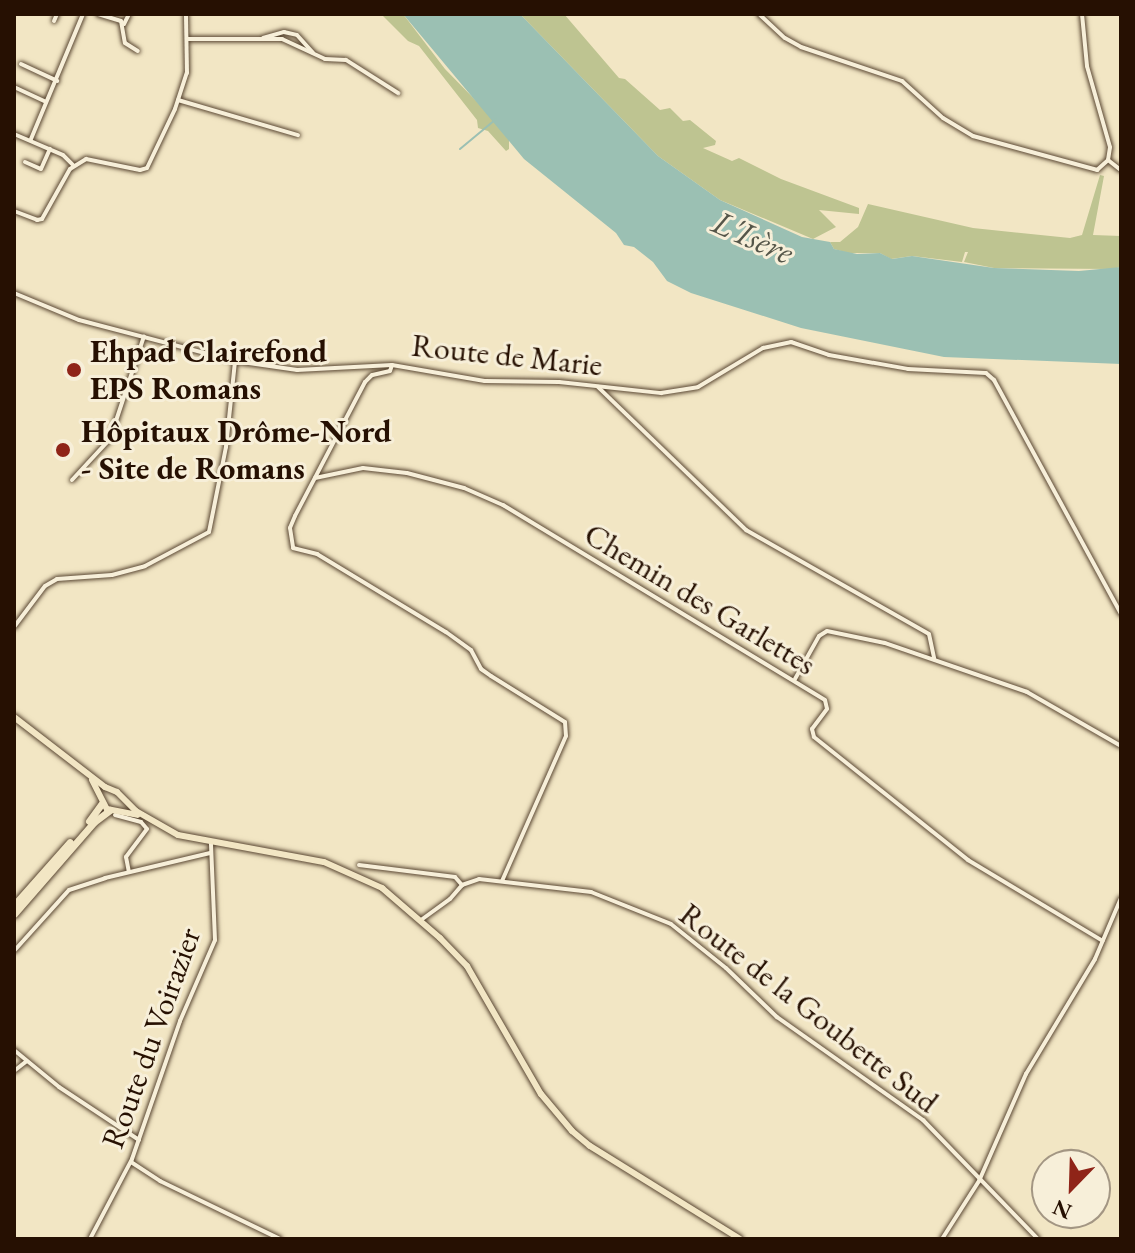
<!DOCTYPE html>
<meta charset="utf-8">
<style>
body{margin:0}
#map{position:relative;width:1135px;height:1253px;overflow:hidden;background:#f2e6c4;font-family:"EB Garamond",serif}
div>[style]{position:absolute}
.green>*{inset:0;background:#bec491}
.water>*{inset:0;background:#9bc0b3}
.stream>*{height:2px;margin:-1px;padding:0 1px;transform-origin:1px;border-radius:1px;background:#9bc0b3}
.roads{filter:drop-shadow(0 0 2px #594632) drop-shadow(0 0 2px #594632)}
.minor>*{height:4px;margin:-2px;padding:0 2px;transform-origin:2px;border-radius:2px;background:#f7efd9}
.major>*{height:6px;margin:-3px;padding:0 3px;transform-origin:3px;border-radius:3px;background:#f2e6c4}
.highway>*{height:7px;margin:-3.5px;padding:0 3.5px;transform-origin:3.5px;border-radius:3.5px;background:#f2e6c4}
.dots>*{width:22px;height:22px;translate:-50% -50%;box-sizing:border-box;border:4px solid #f7efd9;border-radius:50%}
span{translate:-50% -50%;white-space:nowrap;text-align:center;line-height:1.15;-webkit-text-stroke:6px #f7efd9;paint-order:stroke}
.poi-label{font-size:32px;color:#261002;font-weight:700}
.left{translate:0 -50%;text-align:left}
.street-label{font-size:32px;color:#261002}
.water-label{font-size:34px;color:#555649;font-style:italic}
.frame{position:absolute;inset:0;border:16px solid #261002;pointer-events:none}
.north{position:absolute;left:1031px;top:1149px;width:80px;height:80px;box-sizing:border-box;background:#f7efd9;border:2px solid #a39683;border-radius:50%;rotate:203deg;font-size:22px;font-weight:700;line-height:32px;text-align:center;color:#261002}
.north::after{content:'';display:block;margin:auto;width:28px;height:36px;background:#8f2418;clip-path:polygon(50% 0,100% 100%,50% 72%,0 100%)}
</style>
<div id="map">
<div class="green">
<div style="clip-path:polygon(381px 14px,403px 14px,445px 69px,489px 114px,509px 140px,509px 149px,506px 151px,488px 131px,478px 128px,477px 120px,419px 46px,408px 41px)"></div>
<div style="clip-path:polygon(520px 14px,564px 14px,619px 78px,625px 79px,660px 110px,670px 108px,683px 121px,690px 120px,716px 141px,715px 145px,703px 148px,732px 161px,739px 158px,781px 179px,859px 208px,859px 214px,819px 210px,836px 227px,813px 239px,720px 200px,658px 156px)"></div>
<div style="clip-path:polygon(1100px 175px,1104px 176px,1093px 235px,1121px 236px,1121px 267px,1112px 269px,994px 268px,964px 262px,968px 252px,965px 252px,962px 262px,912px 256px,891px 259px,880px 253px,848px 253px,834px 249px,830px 242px,840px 242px,858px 227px,868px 204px,973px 228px,1070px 238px,1082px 235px)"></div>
</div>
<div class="water">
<div style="clip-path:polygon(403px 14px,520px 14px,658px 156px,720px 200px,802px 237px,830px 242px,834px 249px,857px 254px,880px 253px,892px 259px,912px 256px,994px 268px,1079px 271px,1121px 267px,1121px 364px,944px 357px,801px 328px,691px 293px,667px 281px,653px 262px,634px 247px,624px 245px,616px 233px,524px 159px)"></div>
</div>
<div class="stream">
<div style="left:460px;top:149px;width:47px;rotate:-39.8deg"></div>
</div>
<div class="roads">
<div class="minor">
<div style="left:98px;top:14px;width:24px;rotate:17deg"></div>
<div style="left:121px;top:21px;width:22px;rotate:80deg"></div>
<div style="left:125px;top:43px;width:15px;rotate:32deg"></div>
<div style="left:759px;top:14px;width:35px;rotate:43deg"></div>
<div style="left:785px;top:38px;width:18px;rotate:29deg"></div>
<div style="left:801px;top:47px;width:107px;rotate:18.6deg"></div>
<div style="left:902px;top:81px;width:55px;rotate:42.1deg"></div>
<div style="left:943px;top:118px;width:35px;rotate:31deg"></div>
<div style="left:973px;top:136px;width:129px;rotate:15.3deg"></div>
<div style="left:1097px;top:170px;width:15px;rotate:-42deg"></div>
<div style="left:1108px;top:160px;width:13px;rotate:-81deg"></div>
<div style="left:1110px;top:147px;width:84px;rotate:-105.9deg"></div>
<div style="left:1087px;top:66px;width:52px;rotate:-95.5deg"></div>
<div style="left:54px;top:21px;width:8px;rotate:-67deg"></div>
<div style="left:124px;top:24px;width:11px;rotate:-63deg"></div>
<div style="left:263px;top:38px;width:22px;rotate:-16deg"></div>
<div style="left:284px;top:32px;width:13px;rotate:13deg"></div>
<div style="left:297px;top:35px;width:24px;rotate:48deg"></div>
<div style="left:188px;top:39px;width:94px"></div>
<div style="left:282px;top:39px;width:47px;rotate:24.9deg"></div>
<div style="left:325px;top:59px;width:21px;rotate:3deg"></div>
<div style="left:346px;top:60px;width:62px;rotate:32.4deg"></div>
<div style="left:21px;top:64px;width:40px;rotate:25deg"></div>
<div style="left:14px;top:87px;width:35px;rotate:25deg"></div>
<div style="left:178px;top:100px;width:125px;rotate:16.3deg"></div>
<div style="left:14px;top:134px;width:53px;rotate:23.2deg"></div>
<div style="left:63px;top:155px;width:14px;rotate:45deg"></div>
<div style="left:31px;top:139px;width:135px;rotate:-67.4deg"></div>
<div style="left:1108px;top:160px;width:16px;rotate:38deg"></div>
<div style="left:25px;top:162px;width:17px;rotate:24deg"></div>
<div style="left:41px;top:169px;width:22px;rotate:-66deg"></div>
<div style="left:14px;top:211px;width:25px;rotate:21deg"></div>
<div style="left:37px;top:220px;width:5px;rotate:-11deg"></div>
<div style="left:42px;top:219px;width:57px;rotate:-60.8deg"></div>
<div style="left:70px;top:169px;width:19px;rotate:-32deg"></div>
<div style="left:86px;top:159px;width:55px;rotate:11.5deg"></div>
<div style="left:140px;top:170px;width:7px;rotate:-16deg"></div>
<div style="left:147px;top:168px;width:65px;rotate:-64.6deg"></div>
<div style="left:175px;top:109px;width:38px;rotate:-72deg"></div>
<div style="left:187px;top:73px;width:59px;rotate:-91deg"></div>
<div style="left:14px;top:293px;width:70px;rotate:22.6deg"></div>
<div style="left:79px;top:320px;width:161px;rotate:14.7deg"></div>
<div style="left:235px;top:361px;width:63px;rotate:8.3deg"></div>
<div style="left:297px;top:370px;width:95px;rotate:-3deg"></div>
<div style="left:392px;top:365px;width:94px;rotate:9.8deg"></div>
<div style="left:485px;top:381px;width:74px;rotate:0.8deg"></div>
<div style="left:559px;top:382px;width:103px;rotate:6.2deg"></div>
<div style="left:661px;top:393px;width:37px;rotate:-9deg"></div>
<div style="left:698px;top:387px;width:76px;rotate:-31deg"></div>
<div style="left:763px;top:348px;width:29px;rotate:-12deg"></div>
<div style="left:791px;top:342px;width:40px;rotate:18.9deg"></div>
<div style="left:829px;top:355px;width:80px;rotate:10deg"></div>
<div style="left:908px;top:369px;width:78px;rotate:2.9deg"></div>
<div style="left:986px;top:373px;width:11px;rotate:41deg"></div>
<div style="left:994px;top:380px;width:266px;rotate:61.5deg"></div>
<div style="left:392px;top:365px;width:6px;rotate:108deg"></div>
<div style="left:390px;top:371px;width:18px;rotate:167deg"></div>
<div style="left:372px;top:375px;width:10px;rotate:135deg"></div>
<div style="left:365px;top:382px;width:151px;rotate:117.6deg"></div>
<div style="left:295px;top:516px;width:13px;rotate:113deg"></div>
<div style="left:290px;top:528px;width:20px;rotate:81deg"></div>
<div style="left:293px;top:548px;width:25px;rotate:14deg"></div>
<div style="left:317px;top:554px;width:151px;rotate:31.2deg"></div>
<div style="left:446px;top:632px;width:31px;rotate:36deg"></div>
<div style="left:471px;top:650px;width:21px;rotate:62deg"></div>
<div style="left:481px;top:669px;width:12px;rotate:35deg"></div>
<div style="left:491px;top:676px;width:87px;rotate:31.9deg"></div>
<div style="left:565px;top:722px;width:14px;rotate:86deg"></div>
<div style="left:566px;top:736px;width:158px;rotate:113.8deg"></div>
<div style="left:598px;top:387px;width:206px;rotate:44deg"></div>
<div style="left:746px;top:530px;width:210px;rotate:29.6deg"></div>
<div style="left:929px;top:634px;width:25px;rotate:78deg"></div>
<div style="left:315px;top:478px;width:49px;rotate:-11.8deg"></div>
<div style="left:363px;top:468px;width:44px;rotate:6.5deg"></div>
<div style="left:407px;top:473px;width:59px;rotate:14.7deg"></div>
<div style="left:464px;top:488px;width:43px;rotate:23.6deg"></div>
<div style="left:503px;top:505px;width:376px;rotate:31.2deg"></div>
<div style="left:825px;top:700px;width:9px;rotate:77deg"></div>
<div style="left:827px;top:709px;width:25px;rotate:127deg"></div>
<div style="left:812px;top:729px;width:8px;rotate:76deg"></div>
<div style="left:814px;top:737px;width:197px;rotate:38.6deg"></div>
<div style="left:968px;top:860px;width:157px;rotate:31deg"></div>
<div style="left:72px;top:480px;width:56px;rotate:-47.2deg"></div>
<div style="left:110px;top:439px;width:108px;rotate:-71.7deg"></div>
<div style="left:14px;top:627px;width:51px;rotate:-52.9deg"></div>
<div style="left:45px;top:586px;width:14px;rotate:-30deg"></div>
<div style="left:57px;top:579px;width:55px;rotate:-4.2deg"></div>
<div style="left:112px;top:575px;width:34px;rotate:-15deg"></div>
<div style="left:145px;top:566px;width:72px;rotate:-28deg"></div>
<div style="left:209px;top:532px;width:87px;rotate:-78.7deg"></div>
<div style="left:226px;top:447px;width:86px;rotate:-84deg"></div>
<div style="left:795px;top:679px;width:49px;rotate:-60.8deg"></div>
<div style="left:819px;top:636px;width:9px;rotate:-32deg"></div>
<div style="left:827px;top:631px;width:59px;rotate:11.7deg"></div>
<div style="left:885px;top:643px;width:150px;rotate:19deg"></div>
<div style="left:1027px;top:692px;width:108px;rotate:29.9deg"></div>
<div style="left:115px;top:815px;width:27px;rotate:15deg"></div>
<div style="left:141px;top:822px;width:9px;rotate:49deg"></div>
<div style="left:147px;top:829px;width:35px;rotate:127deg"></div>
<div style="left:126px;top:857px;width:15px;rotate:79deg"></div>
<div style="left:359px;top:865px;width:97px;rotate:7.1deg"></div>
<div style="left:455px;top:877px;width:11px;rotate:49deg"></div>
<div style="left:421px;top:920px;width:36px;rotate:-36deg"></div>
<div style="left:450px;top:899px;width:18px;rotate:-49deg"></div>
<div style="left:462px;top:885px;width:18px;rotate:-19deg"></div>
<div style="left:479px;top:879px;width:113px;rotate:6.6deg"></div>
<div style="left:591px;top:892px;width:86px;rotate:21.8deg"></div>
<div style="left:671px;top:924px;width:70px;rotate:38.7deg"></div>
<div style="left:726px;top:968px;width:71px;rotate:43.9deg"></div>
<div style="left:777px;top:1017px;width:179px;rotate:35.2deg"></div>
<div style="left:923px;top:1120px;width:165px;rotate:46deg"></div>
<div style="left:14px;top:951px;width:82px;rotate:-48deg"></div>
<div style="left:69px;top:890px;width:38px;rotate:-18deg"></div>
<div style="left:105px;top:878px;width:108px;rotate:-13.4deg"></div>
<div style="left:14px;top:1050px;width:58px;rotate:39.4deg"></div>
<div style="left:59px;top:1087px;width:96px;rotate:33.5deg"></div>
<div style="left:14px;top:1071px;width:16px;rotate:-38deg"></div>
<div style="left:131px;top:1162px;width:35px;rotate:33deg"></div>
<div style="left:160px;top:1181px;width:133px;rotate:25.8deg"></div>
<div style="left:90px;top:1239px;width:90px;rotate:-62.3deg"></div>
<div style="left:132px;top:1159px;width:146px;rotate:-70.8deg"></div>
<div style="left:180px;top:1021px;width:88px;rotate:-66.6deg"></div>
<div style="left:215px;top:940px;width:97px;rotate:-92.4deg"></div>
<div style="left:942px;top:1239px;width:69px;rotate:-57.5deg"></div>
<div style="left:979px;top:1181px;width:117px;rotate:-66.3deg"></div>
<div style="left:1026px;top:1074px;width:134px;rotate:-59deg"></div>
<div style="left:1095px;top:959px;width:66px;rotate:-66.9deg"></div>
</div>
<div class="major">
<div style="left:14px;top:717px;width:115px;rotate:37.6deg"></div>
<div style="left:105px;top:787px;width:13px;rotate:23deg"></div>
<div style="left:117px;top:792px;width:27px;rotate:45deg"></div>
<div style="left:136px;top:811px;width:48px;rotate:29.7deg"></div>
<div style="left:178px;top:835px;width:148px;rotate:10.5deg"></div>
<div style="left:324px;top:862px;width:64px;rotate:24.1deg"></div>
<div style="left:382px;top:888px;width:77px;rotate:40.8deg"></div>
<div style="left:440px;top:938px;width:39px;rotate:46deg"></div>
<div style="left:467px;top:966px;width:148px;rotate:60deg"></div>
<div style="left:541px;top:1094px;width:48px;rotate:50deg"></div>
<div style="left:572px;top:1131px;width:23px;rotate:40deg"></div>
<div style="left:590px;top:1146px;width:176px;rotate:31.8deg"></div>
<div style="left:92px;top:780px;width:33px;rotate:63deg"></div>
<div style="left:107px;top:809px;width:31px;rotate:11deg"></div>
</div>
<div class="highway">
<div style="left:89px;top:821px;width:22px;rotate:-54deg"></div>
<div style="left:14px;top:905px;width:84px;rotate:-48.4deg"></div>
<div style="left:14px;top:914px;width:122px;rotate:-49deg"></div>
<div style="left:94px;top:822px;width:20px;rotate:-37deg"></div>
</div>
</div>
<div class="dots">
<div style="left:74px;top:370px;background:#8f2418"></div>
<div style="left:63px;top:450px;background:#8f2418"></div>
</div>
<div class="poi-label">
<span class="left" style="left:90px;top:370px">Ehpad Clairefond<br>EPS Romans</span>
<span class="left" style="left:81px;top:450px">Hôpitaux Drôme-Nord<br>- Site de Romans</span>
</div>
<div class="street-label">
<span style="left:507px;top:355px;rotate:6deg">Route de Marie</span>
<span style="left:700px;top:599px;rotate:31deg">Chemin des Garlettes</span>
<span style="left:809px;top:1008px;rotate:38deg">Route de la Goubette Sud</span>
<span style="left:151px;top:1038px;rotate:-70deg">Route du Voirazier</span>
</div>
<div class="water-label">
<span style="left:753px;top:237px;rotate:24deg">L'Isère</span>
</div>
<div class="frame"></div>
<div class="north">N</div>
</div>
